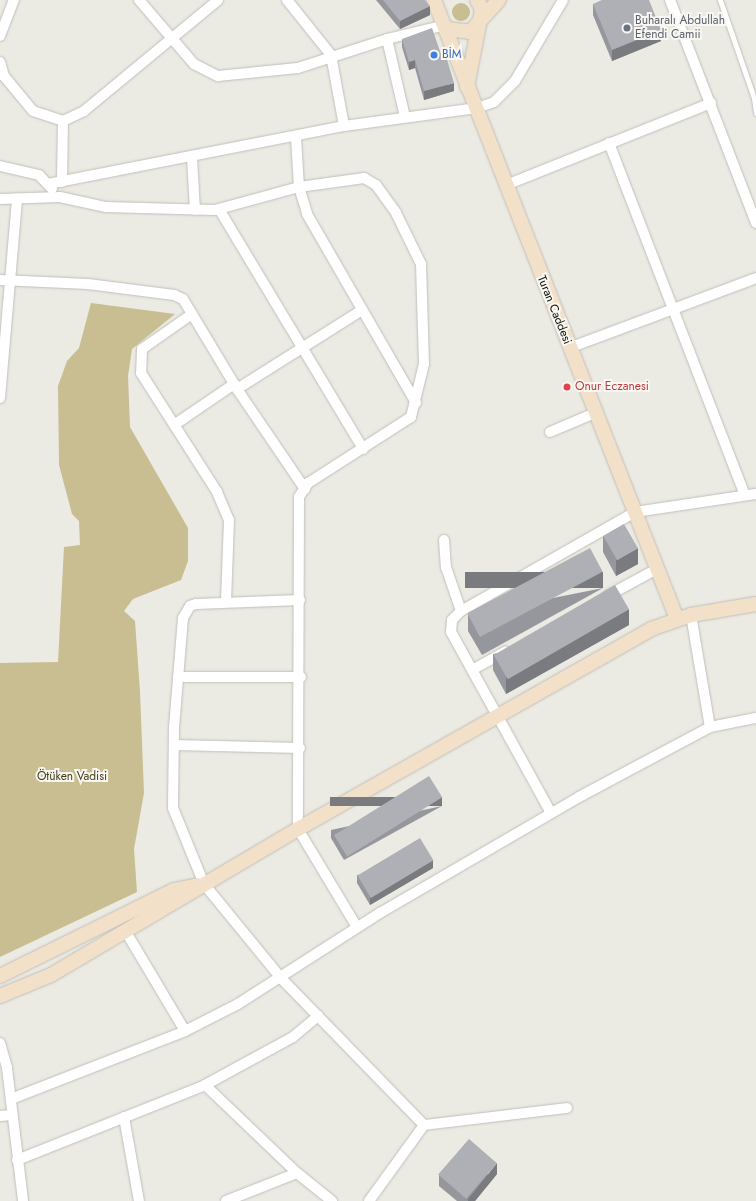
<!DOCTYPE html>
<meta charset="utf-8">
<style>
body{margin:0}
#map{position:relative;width:756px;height:1201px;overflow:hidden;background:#ebeae3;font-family:Jost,sans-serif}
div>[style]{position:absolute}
.green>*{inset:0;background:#c8be91}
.round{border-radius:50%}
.roads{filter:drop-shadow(0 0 1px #c0bfb9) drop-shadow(0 0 1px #c0bfb9)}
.lane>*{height:5px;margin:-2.5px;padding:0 2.5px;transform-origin:2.5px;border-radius:2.5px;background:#fff}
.street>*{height:10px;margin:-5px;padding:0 5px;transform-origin:5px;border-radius:5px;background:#fff}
.secondary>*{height:14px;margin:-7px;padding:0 7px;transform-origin:7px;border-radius:7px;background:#f3e0c8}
.wall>*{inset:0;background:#96979d}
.shaded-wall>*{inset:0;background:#7a7b7f;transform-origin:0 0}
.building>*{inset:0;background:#afb0b6;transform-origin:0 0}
.dots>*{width:11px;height:11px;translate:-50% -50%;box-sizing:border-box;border:2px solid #f8f7f1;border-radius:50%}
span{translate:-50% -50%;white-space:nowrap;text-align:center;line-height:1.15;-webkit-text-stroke:4px #f8f7f1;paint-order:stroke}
.worship-label{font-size:12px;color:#5b616d}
.left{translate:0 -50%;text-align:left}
.shop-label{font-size:12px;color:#366cbe}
.street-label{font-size:12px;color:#10100e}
.health-label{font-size:12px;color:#be3a42}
.park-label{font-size:12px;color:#433b19}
</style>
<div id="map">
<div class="green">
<div class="round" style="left:452px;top:3px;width:18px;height:18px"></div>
<div style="clip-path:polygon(91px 303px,175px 314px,132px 349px,128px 376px,130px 427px,188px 528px,188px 561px,181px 580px,133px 599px,124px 611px,135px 621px,140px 692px,144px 793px,134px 849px,137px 892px,0 957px,0 663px,58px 662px,64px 547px,80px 545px,79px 521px,72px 514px,59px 465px,58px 386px,67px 361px,79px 348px)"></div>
</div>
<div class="roads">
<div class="lane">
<div style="left:720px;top:0;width:104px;rotate:70.9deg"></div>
<div style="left:754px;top:98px;width:15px;rotate:82deg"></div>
</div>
<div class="street">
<div style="left:139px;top:0;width:84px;rotate:49.3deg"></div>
<div style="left:194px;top:64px;width:27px;rotate:27deg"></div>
<div style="left:218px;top:76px;width:80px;rotate:-5.7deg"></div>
<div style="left:298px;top:68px;width:94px;rotate:-18deg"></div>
<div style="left:287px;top:0;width:70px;rotate:51.3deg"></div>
<div style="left:331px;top:55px;width:72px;rotate:79.6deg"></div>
<div style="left:670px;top:0;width:239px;rotate:68.9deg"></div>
<div style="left:0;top:36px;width:39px;rotate:-69deg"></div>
<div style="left:0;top:62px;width:15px;rotate:74deg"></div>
<div style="left:4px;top:76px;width:45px;rotate:50.4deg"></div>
<div style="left:33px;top:111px;width:32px;rotate:18deg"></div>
<div style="left:63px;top:121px;width:23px;rotate:-25deg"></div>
<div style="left:84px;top:111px;width:174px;rotate:-39.6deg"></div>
<div style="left:405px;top:117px;width:80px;rotate:-103deg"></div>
<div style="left:387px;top:39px;width:61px;rotate:-13.3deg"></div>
<div style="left:296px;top:138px;width:49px;rotate:86.5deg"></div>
<div style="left:299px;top:187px;width:28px;rotate:73deg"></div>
<div style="left:307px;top:214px;width:218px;rotate:60deg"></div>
<div style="left:609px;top:143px;width:377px;rotate:68.9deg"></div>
<div style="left:192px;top:158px;width:52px;rotate:86.7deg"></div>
<div style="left:0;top:166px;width:40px;rotate:13deg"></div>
<div style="left:39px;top:175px;width:19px;rotate:47deg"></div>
<div style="left:62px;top:182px;width:61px;rotate:-89.1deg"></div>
<div style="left:48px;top:184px;width:302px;rotate:-11.1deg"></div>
<div style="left:344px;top:126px;width:134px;rotate:-7.7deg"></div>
<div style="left:477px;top:108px;width:18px;rotate:-19deg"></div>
<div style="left:494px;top:102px;width:30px;rotate:-45deg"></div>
<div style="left:515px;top:81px;width:94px;rotate:-59.3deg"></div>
<div style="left:506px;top:185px;width:221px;rotate:-21.8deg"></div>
<div style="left:0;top:199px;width:60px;rotate:-1.9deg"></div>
<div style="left:60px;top:197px;width:47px;rotate:12.3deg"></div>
<div style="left:106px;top:207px;width:109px;rotate:1.6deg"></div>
<div style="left:215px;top:210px;width:87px;rotate:-15.3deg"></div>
<div style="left:299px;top:187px;width:66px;rotate:-7.9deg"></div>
<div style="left:364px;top:178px;width:14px;rotate:30deg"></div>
<div style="left:376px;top:185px;width:34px;rotate:54deg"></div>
<div style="left:396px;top:213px;width:57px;rotate:63.9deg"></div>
<div style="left:421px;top:264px;width:100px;rotate:88.3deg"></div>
<div style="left:424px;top:364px;width:55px;rotate:103.8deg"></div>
<div style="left:411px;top:417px;width:122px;rotate:147.3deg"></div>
<div style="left:308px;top:483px;width:17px;rotate:123deg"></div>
<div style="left:299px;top:497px;width:332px;rotate:90.2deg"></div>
<div style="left:298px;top:829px;width:114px;rotate:59deg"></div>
<div style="left:219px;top:209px;width:280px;rotate:59deg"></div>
<div style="left:0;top:280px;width:88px;rotate:2.6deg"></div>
<div style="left:88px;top:284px;width:87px;rotate:7.3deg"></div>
<div style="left:174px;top:295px;width:10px;rotate:24deg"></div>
<div style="left:183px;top:299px;width:105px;rotate:59deg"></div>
<div style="left:237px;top:389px;width:121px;rotate:55.8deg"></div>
<div style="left:192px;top:314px;width:61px;rotate:145deg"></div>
<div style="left:142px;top:349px;width:24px;rotate:92deg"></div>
<div style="left:141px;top:373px;width:141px;rotate:57.4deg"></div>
<div style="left:217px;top:492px;width:30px;rotate:67deg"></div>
<div style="left:229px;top:520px;width:82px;rotate:92.1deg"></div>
<div style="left:569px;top:348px;width:200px;rotate:-20.5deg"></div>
<div style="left:237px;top:389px;width:148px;rotate:-32.3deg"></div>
<div style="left:0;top:398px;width:200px;rotate:-85.1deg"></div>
<div style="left:174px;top:425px;width:73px;rotate:-34.3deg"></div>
<div style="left:550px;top:432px;width:49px;rotate:-22.9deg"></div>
<div style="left:444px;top:540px;width:27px;rotate:86deg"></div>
<div style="left:446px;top:567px;width:46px;rotate:71.2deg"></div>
<div style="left:607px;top:596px;width:57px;rotate:-28.4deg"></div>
<div style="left:300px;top:600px;width:104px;rotate:177.8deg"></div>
<div style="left:196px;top:604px;width:6px;rotate:162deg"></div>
<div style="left:190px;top:606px;width:14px;rotate:120deg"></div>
<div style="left:183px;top:618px;width:109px;rotate:94.7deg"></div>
<div style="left:174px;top:727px;width:81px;rotate:90.7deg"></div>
<div style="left:173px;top:808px;width:82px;rotate:67.8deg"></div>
<div style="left:204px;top:884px;width:120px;rotate:50.7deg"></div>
<div style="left:280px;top:977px;width:206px;rotate:45.8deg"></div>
<div style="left:424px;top:1125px;width:144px;rotate:-6.8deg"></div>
<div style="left:691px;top:615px;width:114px;rotate:80.4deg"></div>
<div style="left:472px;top:670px;width:38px;rotate:-29deg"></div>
<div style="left:178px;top:677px;width:123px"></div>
<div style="left:174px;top:745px;width:126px;rotate:1.4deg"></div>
<div style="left:551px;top:813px;width:207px;rotate:-118.9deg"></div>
<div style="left:451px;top:632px;width:12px;rotate:-85deg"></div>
<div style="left:452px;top:620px;width:13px;rotate:-45deg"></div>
<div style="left:461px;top:611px;width:200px;rotate:-29.6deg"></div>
<div style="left:635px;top:512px;width:122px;rotate:-8.5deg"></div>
<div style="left:126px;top:932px;width:115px;rotate:59.2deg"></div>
<div style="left:0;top:1043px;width:26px;rotate:74deg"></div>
<div style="left:7px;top:1068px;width:134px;rotate:83.1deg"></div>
<div style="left:205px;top:1085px;width:127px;rotate:43.7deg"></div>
<div style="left:297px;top:1173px;width:45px;rotate:38.7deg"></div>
<div style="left:11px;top:1099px;width:187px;rotate:-21.3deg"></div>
<div style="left:185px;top:1031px;width:59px;rotate:-27deg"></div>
<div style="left:238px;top:1004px;width:169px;rotate:-32.7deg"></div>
<div style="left:380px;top:913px;width:230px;rotate:-30.2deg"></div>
<div style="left:579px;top:797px;width:149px;rotate:-28.1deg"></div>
<div style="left:710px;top:727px;width:47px;rotate:-11.1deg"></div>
<div style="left:0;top:1116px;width:12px;rotate:-5deg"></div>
<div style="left:124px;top:1117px;width:85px;rotate:79.9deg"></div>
<div style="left:17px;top:1160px;width:202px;rotate:-21.7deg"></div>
<div style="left:205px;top:1085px;width:100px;rotate:-28.6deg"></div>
<div style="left:293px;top:1037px;width:33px;rotate:-40deg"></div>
<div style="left:226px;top:1201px;width:76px;rotate:-21.5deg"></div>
<div style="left:369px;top:1201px;width:94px;rotate:-54.1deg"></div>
</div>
<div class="secondary">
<div style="left:434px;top:0;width:665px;rotate:68.57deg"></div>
<div style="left:447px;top:29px;width:23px;rotate:7deg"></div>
<div style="left:470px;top:32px;width:43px;rotate:-47.8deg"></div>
<div style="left:467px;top:87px;width:79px;rotate:-79.1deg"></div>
<div style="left:482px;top:9px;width:10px;rotate:-119deg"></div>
<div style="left:0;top:976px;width:194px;rotate:-26.3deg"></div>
<div style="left:174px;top:890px;width:25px;rotate:-11deg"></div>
<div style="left:0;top:996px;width:55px;rotate:-22.4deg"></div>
<div style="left:51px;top:975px;width:287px;rotate:-30.6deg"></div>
<div style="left:298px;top:829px;width:406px;rotate:-29.5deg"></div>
<div style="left:651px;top:629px;width:42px;rotate:-19.3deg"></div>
<div style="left:691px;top:615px;width:66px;rotate:-9.6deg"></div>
</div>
</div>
<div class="wall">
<div style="clip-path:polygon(376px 0,425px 0,430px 15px,400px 29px)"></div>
<div style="clip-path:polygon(593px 4px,661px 41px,612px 61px,593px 15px)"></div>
<div style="clip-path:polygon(402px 39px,454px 91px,424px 100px,415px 68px,409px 70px,402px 47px)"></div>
<div style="clip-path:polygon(603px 536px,638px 564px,616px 576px,603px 552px)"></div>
<div style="clip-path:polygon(603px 588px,482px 655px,468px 631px,468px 615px)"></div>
<div style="clip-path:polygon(629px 625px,506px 694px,493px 670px,493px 654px)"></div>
<div style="clip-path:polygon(442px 806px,344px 860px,331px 838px,331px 830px)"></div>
<div style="clip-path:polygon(433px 868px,370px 905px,357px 883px,357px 875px)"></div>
<div style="clip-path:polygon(497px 1174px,475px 1201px,457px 1201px,439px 1186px,439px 1175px)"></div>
</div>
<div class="shaded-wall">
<div style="clip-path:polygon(430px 6px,430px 15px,400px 29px,400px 21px)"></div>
<div style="clip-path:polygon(661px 30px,661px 41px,612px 61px,612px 50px)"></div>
<div style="clip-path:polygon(415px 60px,415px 68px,409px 70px,409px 62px)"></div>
<div style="clip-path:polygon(454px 83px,454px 91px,424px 100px,424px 91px)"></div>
<div style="clip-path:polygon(638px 548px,638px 564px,616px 576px,616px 560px)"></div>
<div style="left:603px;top:572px;width:16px;height:138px;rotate:90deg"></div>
<div style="clip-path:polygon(629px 609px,629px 625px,506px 694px,506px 677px)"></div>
<div style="left:442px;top:797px;width:9px;height:112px;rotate:90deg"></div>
<div style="clip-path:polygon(433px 860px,433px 868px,370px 905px,370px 896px)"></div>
<div style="clip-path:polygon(497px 1163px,497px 1174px,475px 1201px,468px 1201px,468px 1199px)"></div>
</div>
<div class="building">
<div style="clip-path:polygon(383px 0,425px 0,430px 6px,400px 21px)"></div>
<div style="clip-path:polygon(602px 0,649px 0,661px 30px,612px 50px,593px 4px)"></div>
<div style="clip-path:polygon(432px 28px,442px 57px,446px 56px,454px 83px,424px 91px,415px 60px,409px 62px,402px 39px)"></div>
<div style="left:624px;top:524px;width:28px;height:24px;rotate:60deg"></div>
<div style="left:590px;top:548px;width:27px;height:139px;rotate:62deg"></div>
<div style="left:615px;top:585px;width:28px;height:140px;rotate:60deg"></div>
<div style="left:429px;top:776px;width:25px;height:112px;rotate:58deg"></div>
<div style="left:420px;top:838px;width:26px;height:73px;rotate:59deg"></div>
<div style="left:469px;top:1139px;width:37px;height:47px;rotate:41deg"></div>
</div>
<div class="dots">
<div style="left:627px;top:28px;background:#6b7280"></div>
<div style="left:434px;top:55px;background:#3f7fe0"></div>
<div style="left:567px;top:387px;background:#e0444e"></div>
</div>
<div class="worship-label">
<span class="left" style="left:635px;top:28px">Buharalı Abdullah<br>Efendi Camii</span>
</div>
<div class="shop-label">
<span class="left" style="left:442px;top:55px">BİM</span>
</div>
<div class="street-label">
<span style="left:554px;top:310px;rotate:68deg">Turan Caddesi</span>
</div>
<div class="health-label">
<span class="left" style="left:575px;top:387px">Onur Eczanesi</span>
</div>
<div class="park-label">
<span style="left:72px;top:777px">Ötüken Vadisi</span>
</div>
</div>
